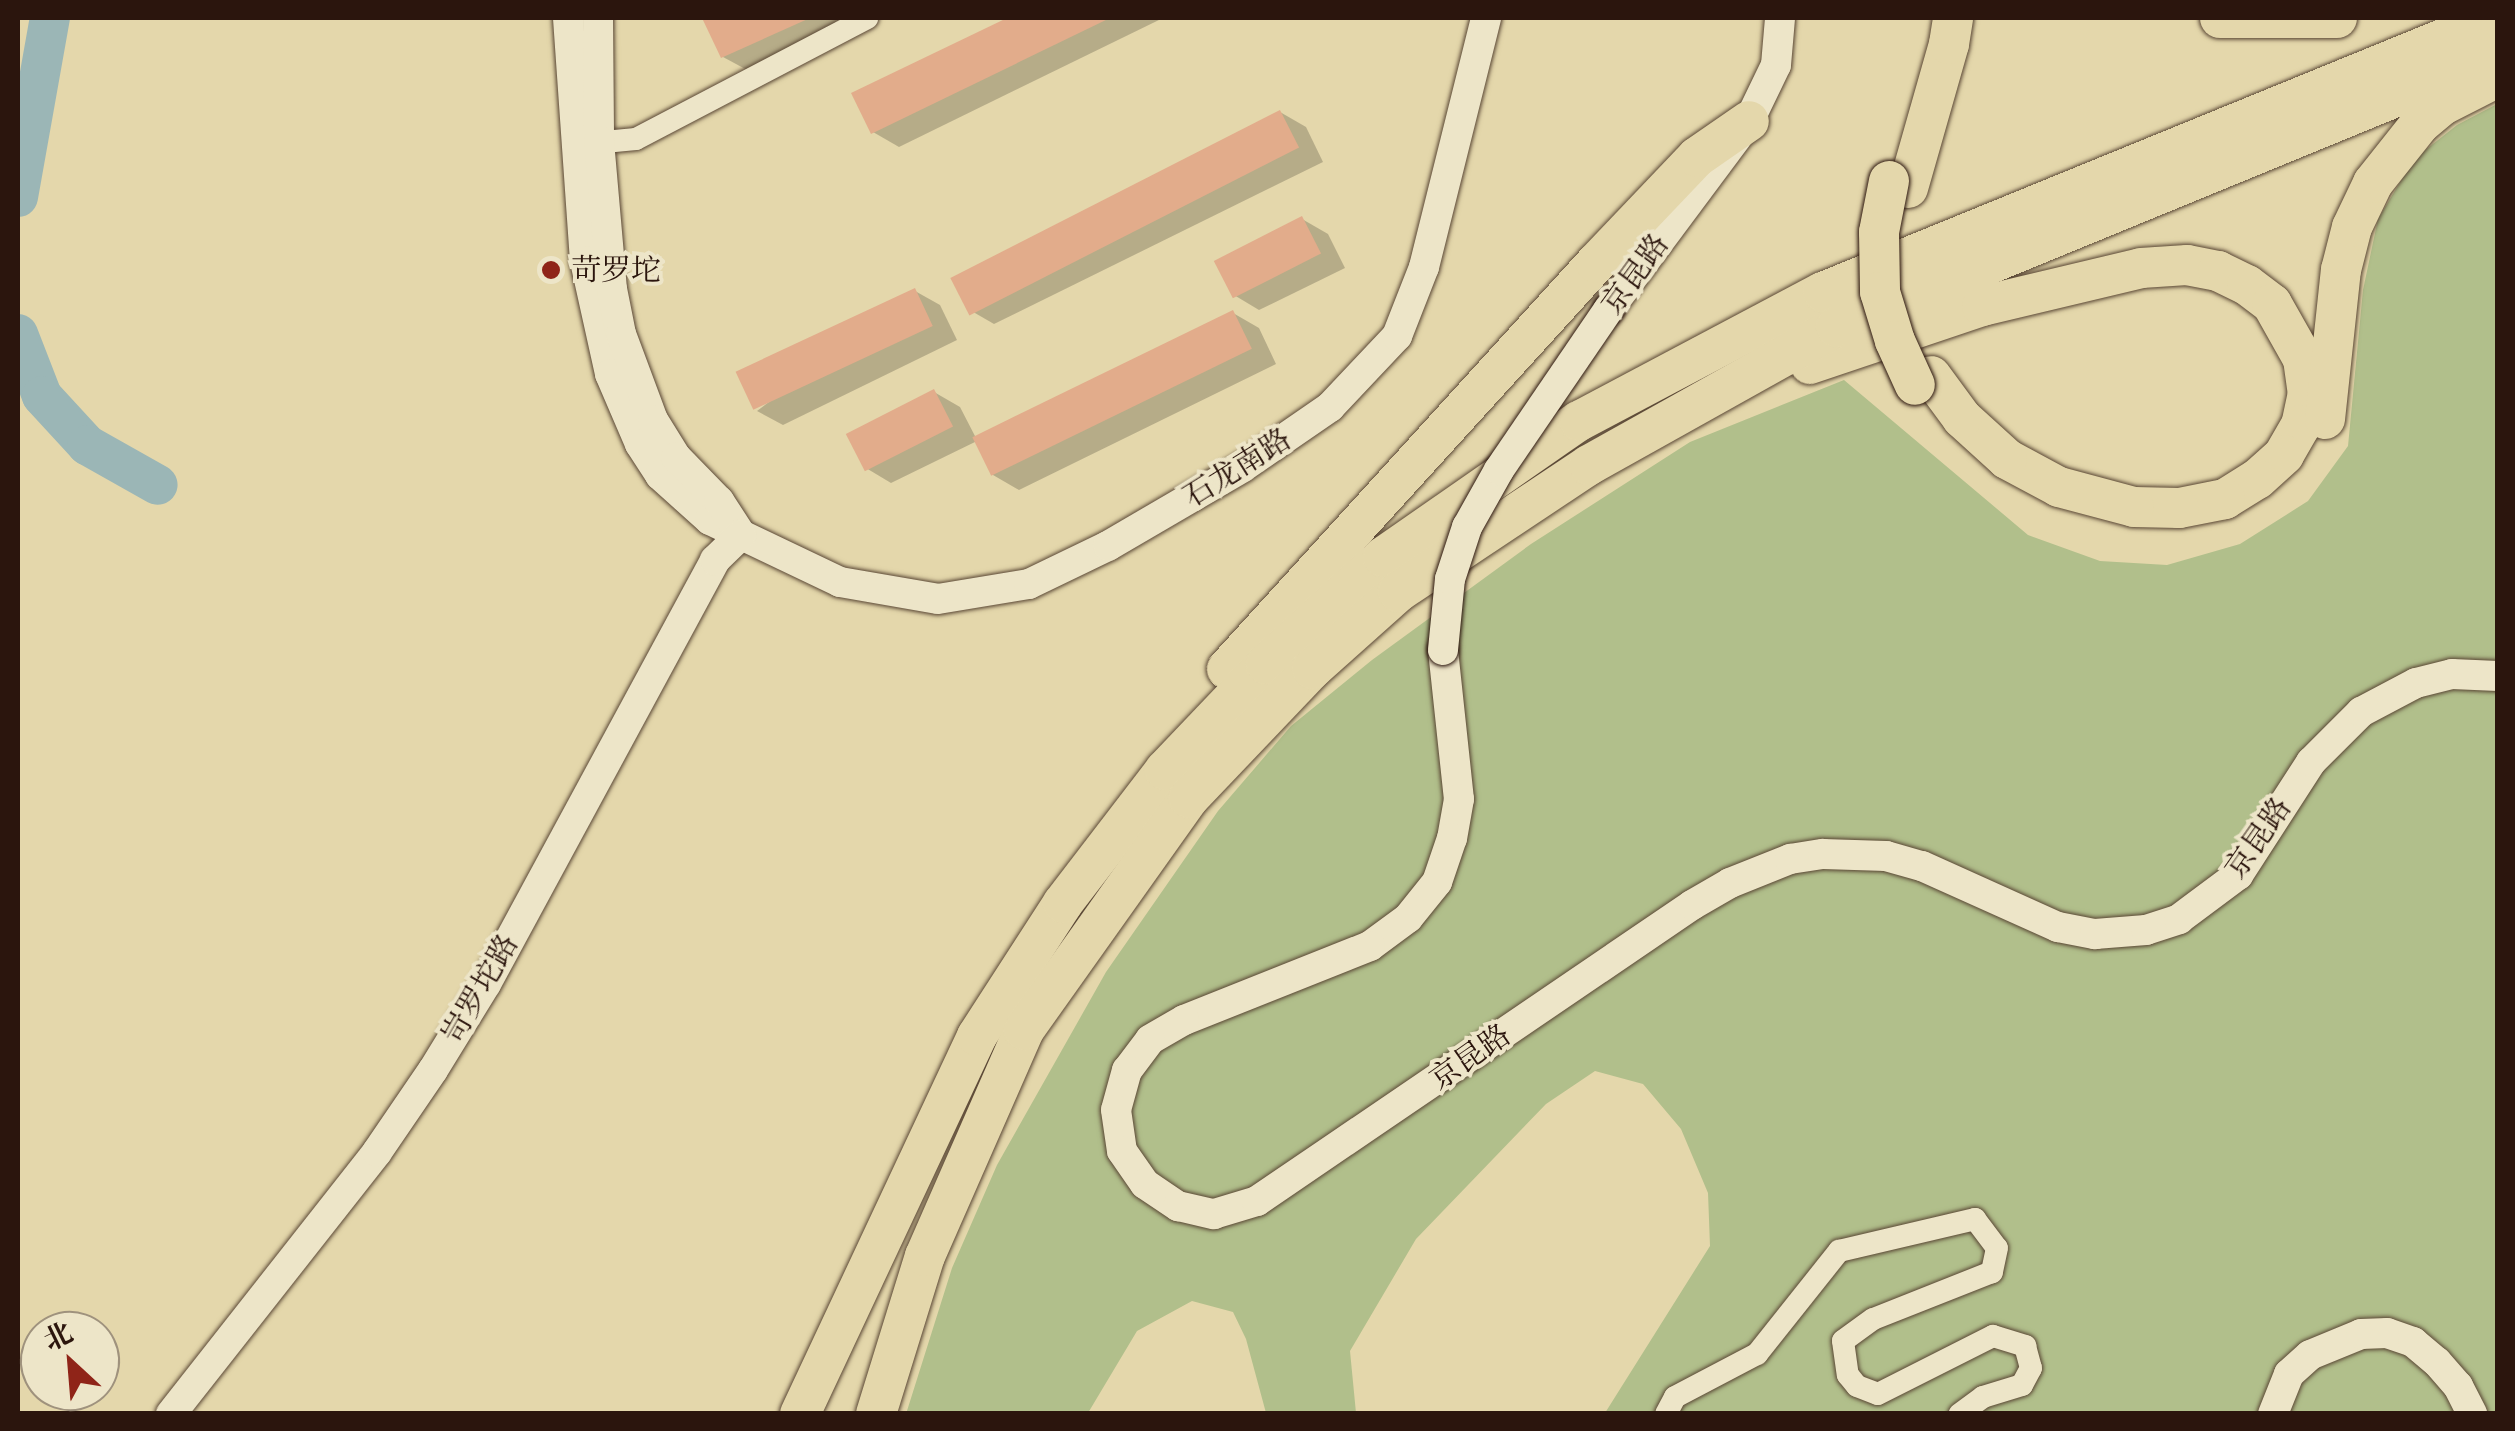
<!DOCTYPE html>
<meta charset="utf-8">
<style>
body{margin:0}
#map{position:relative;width:2515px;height:1431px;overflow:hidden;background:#e4d7ab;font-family:"Libre Caslon Text","Noto Serif SC",serif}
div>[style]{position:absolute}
.green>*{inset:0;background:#b1bf8b}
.shadow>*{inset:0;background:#0003}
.river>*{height:40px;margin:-20px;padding:0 20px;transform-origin:20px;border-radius:20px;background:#9bb6b6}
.building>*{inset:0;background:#e2ac8b;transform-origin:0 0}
.roads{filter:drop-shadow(0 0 2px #594634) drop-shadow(0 0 2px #594634)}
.street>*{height:22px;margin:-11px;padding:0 11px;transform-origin:11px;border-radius:11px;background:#ede5c8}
.secondary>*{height:30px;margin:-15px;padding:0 15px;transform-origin:15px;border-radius:15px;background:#ede5c8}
.highway>*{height:40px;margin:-20px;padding:0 20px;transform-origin:20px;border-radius:20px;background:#e4d7ab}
.bridges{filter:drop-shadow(0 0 2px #2b150d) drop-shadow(0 0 2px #2b150d)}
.secondary-bridge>*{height:30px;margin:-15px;padding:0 15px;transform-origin:15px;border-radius:15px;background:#ede5c8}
.highway-bridge>*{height:40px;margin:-20px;padding:0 20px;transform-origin:20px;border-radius:20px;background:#e4d7ab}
.dots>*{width:28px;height:28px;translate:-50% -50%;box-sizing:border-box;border:5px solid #ede5c8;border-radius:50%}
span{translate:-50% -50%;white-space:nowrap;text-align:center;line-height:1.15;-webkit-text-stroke:8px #ede5c8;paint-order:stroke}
.poi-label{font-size:30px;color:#2b150d}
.left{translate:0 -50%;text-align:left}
.street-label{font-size:30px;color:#2b150d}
.frame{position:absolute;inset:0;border:20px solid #2b150d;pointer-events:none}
.north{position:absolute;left:20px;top:1311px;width:100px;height:100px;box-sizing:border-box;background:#ede5c8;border:2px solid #9f927d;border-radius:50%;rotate:334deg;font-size:28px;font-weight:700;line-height:40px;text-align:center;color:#2b150d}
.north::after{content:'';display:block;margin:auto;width:35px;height:45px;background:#8f2418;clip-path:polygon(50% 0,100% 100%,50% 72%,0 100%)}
</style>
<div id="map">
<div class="green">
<div style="clip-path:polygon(2497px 104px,2497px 1413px,1605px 1413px,1710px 1246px,1708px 1193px,1681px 1129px,1643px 1084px,1595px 1071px,1546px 1104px,1416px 1239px,1350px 1351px,1356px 1413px,1266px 1413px,1246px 1339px,1233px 1312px,1192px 1301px,1137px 1331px,1088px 1413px,906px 1414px,952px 1268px,997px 1165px,1106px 972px,1218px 811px,1291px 726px,1372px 660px,1531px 544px,1690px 442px,1844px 380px,2028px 535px,2100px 561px,2167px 565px,2240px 544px,2308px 501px,2348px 446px,2363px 290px,2378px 219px,2414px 159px,2457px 125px)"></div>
</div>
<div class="shadow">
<div style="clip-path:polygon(705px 18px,837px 18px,842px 28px,749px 71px,723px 57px)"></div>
<div style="clip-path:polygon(1012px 18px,1161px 19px,899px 147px,873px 132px,855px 94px)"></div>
<div style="clip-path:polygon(1280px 112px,1306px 127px,1323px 162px,994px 324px,968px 309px)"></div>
<div style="clip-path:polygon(1302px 219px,1328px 234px,1345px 268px,1259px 310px,1234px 295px)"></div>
<div style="clip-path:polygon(915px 291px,940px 305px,957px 340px,783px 425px,757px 411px)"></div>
<div style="clip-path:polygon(1233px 313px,1259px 328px,1276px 364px,1019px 490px,993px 475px,977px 441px,891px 483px,866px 468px,934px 392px,960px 407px,976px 438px)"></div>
</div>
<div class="river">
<div style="left:18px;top:197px;width:182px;rotate:-79.9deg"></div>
<div style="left:18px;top:334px;width:66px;rotate:68.8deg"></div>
<div style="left:42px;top:396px;width:67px;rotate:47.4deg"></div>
<div style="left:87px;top:445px;width:81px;rotate:29.4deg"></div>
</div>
<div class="building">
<div style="clip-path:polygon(702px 18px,810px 18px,721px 58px)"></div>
<div style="clip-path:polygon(1007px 18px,1110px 18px,871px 134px,851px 93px)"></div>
<div style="left:1280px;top:110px;width:42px;height:370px;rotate:63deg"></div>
<div style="left:1302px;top:216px;width:42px;height:99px;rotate:63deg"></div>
<div style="left:915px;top:288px;width:42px;height:198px;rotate:65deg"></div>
<div style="left:1233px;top:310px;width:43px;height:290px;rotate:64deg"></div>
<div style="left:934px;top:389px;width:42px;height:99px;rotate:63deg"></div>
</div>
<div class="roads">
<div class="street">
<div style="left:583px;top:144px;width:53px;rotate:-5.4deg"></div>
<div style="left:636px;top:139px;width:261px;rotate:-27.6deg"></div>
<div style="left:1666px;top:1414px;width:19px;rotate:-62deg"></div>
<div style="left:1675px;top:1397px;width:93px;rotate:-27.7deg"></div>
<div style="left:1757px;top:1354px;width:132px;rotate:-51.5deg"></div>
<div style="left:1839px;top:1251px;width:140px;rotate:-13.2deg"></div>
<div style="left:1975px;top:1219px;width:36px;rotate:53deg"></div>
<div style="left:1997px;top:1248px;width:25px;rotate:102deg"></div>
<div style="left:1992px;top:1272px;width:128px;rotate:158.4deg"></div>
<div style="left:1873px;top:1319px;width:37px;rotate:144deg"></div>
<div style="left:1843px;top:1341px;width:34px;rotate:82deg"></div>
<div style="left:1848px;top:1375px;width:14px;rotate:51deg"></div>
<div style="left:1857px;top:1386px;width:22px;rotate:21deg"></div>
<div style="left:1878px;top:1394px;width:129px;rotate:-26.8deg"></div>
<div style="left:1993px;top:1336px;width:34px;rotate:17deg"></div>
<div style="left:2025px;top:1346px;width:23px;rotate:75deg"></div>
<div style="left:2031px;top:1368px;width:19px;rotate:118deg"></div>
<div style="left:2022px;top:1385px;width:41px;rotate:162.9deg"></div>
<div style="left:1983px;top:1397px;width:29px;rotate:144deg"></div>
</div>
<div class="secondary">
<div style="left:568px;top:18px;width:244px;rotate:86deg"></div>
<div style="left:585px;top:261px;width:116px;rotate:77.5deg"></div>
<div style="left:610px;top:374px;width:76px;rotate:66.8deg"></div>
<div style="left:640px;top:444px;width:37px;rotate:57deg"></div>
<div style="left:660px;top:475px;width:67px;rotate:42deg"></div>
<div style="left:710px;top:520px;width:144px;rotate:25.5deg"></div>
<div style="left:840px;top:582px;width:99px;rotate:9.8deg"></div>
<div style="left:938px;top:599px;width:92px;rotate:-9.4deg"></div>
<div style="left:1029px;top:584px;width:88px;rotate:-25.7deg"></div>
<div style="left:1108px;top:546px;width:156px;rotate:-30.3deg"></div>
<div style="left:1243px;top:467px;width:106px;rotate:-34.6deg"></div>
<div style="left:1330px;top:407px;width:98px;rotate:-46.7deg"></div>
<div style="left:1397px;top:336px;width:74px;rotate:-68.6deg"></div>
<div style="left:1424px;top:267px;width:257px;rotate:-76deg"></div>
<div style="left:598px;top:18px;width:123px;rotate:89.5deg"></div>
<div style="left:599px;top:141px;width:149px;rotate:85deg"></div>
<div style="left:612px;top:289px;width:46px;rotate:78.7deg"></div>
<div style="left:621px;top:334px;width:92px;rotate:69.6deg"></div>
<div style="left:653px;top:420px;width:44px;rotate:58.1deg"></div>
<div style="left:676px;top:457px;width:62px;rotate:45.7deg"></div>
<div style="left:719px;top:501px;width:37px;rotate:57deg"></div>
<div style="left:1609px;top:309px;width:234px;rotate:-53.3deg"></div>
<div style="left:1749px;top:121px;width:62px;rotate:-64.3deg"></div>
<div style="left:1776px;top:65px;width:47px;rotate:-85.1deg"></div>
<div style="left:1443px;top:650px;width:150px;rotate:83.9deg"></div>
<div style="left:1459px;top:799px;width:40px;rotate:100deg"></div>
<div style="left:1452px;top:838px;width:46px;rotate:108.8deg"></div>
<div style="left:1437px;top:882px;width:46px;rotate:128.9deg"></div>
<div style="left:1408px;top:918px;width:47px;rotate:143.6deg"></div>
<div style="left:1370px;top:946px;width:200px;rotate:158.3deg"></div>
<div style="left:1184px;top:1020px;width:39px;rotate:150deg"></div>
<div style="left:1150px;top:1040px;width:38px;rotate:127deg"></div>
<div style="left:1127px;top:1070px;width:41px;rotate:105.4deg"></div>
<div style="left:1116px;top:1110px;width:41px;rotate:81.7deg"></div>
<div style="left:1122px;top:1151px;width:40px;rotate:55.1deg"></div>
<div style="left:1145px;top:1184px;width:40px;rotate:34deg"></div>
<div style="left:1178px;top:1206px;width:37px;rotate:13deg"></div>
<div style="left:1214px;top:1214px;width:45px;rotate:-16.8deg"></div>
<div style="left:1257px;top:1201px;width:526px;rotate:-34.23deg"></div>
<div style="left:1692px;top:905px;width:44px;rotate:-30.1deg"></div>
<div style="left:1730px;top:883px;width:65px;rotate:-21.8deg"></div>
<div style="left:1790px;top:859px;width:33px;rotate:-9deg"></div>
<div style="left:1823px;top:854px;width:63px;rotate:1.8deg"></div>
<div style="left:1886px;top:856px;width:37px;rotate:16deg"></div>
<div style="left:1922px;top:866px;width:149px;rotate:24.2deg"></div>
<div style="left:2058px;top:927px;width:38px;rotate:11deg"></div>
<div style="left:2095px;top:934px;width:51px;rotate:-4.5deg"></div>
<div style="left:2146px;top:930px;width:35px;rotate:-18deg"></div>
<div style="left:2179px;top:919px;width:74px;rotate:-36.7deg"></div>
<div style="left:2238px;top:875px;width:135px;rotate:-57.1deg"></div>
<div style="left:2311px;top:762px;width:71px;rotate:-45deg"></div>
<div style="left:2361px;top:712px;width:62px;rotate:-27.8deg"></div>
<div style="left:2416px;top:683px;width:37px;rotate:-14deg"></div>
<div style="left:2452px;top:674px;width:46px;rotate:2.5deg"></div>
<div style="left:171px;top:1414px;width:333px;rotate:-51.8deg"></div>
<div style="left:377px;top:1152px;width:99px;rotate:-55.7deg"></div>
<div style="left:433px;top:1070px;width:101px;rotate:-58.4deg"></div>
<div style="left:486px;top:984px;width:482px;rotate:-61.6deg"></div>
<div style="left:715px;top:560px;width:36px;rotate:-44deg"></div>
<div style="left:2273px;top:1414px;width:43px;rotate:-68.2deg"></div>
<div style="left:2289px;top:1374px;width:28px;rotate:-42deg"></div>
<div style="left:2310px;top:1355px;width:55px;rotate:-22.4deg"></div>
<div style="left:2361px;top:1334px;width:26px;rotate:-2deg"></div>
<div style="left:2387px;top:1333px;width:28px;rotate:19deg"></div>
<div style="left:2413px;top:1342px;width:31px;rotate:40deg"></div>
<div style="left:2437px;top:1362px;width:32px;rotate:49deg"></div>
<div style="left:2458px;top:1386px;width:31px;rotate:63deg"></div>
</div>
<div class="highway">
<div style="left:2220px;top:18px;width:117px"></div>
<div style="left:1908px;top:188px;width:150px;rotate:-74.1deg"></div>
<div style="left:1949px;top:44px;width:26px;rotate:-81deg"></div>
<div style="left:1810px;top:364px;width:182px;rotate:-18.6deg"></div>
<div style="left:1982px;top:306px;width:163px;rotate:-13.4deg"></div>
<div style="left:2141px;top:268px;width:46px;rotate:-3.7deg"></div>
<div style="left:2187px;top:265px;width:32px;rotate:11deg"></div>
<div style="left:2218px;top:271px;width:32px;rotate:26deg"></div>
<div style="left:2247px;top:285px;width:31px;rotate:37deg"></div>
<div style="left:2272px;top:304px;width:63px;rotate:60.6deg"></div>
<div style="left:2303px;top:359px;width:34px;rotate:82deg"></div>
<div style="left:2308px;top:393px;width:33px;rotate:102deg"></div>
<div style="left:2301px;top:425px;width:34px;rotate:120deg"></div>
<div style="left:2284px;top:455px;width:36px;rotate:138deg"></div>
<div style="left:2257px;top:479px;width:38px;rotate:148deg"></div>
<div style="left:2225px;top:499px;width:47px;rotate:168.9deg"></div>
<div style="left:2179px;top:508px;width:45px;rotate:-178.7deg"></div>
<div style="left:2134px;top:507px;width:78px;rotate:-165.1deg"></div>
<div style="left:2059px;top:487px;width:59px;rotate:-151.7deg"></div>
<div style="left:2007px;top:459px;width:61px;rotate:-137.7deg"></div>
<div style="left:1962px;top:418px;width:52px;rotate:-126.4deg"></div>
<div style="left:2325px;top:419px;width:150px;rotate:-83.9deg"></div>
<div style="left:2341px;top:270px;width:44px;rotate:-75.7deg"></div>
<div style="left:2352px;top:227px;width:49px;rotate:-64.5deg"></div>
<div style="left:2373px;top:183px;width:75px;rotate:-51.5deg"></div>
<div style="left:2420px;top:124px;width:30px;rotate:-40deg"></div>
<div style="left:2443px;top:105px;width:48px;rotate:-27.1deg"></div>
<div style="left:1227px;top:669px;width:549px;rotate:-47.73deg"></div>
<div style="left:1596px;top:263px;width:146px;rotate:-46.4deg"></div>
<div style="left:1697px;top:157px;width:63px;rotate:-34.7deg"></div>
<div style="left:800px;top:1414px;width:417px;rotate:-64.9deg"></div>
<div style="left:977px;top:1036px;width:158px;rotate:-57.1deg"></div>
<div style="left:1063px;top:903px;width:168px;rotate:-52.5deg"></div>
<div style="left:1165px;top:770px;width:146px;rotate:-46.4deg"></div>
<div style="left:1266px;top:664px;width:159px;rotate:-42.4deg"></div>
<div style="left:1383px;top:557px;width:239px;rotate:-34.8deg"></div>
<div style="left:1579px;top:421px;width:276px;rotate:-27.9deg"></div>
<div style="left:1823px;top:292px;width:725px;rotate:-22.21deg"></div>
<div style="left:876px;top:1414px;width:165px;rotate:-72.8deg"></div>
<div style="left:925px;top:1256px;width:247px;rotate:-66.3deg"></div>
<div style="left:1024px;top:1030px;width:285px;rotate:-54.6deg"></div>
<div style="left:1189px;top:798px;width:178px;rotate:-46.4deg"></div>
<div style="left:1312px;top:669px;width:115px;rotate:-41.8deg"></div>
<div style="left:1398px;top:592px;width:229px;rotate:-33.6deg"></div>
<div style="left:1589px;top:465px;width:283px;rotate:-29.2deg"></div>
<div style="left:1836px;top:327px;width:716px;rotate:-22.34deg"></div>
</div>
</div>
<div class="bridges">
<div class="secondary-bridge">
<div style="left:1443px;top:650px;width:71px;rotate:-84.4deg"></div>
<div style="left:1450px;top:579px;width:55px;rotate:-71.9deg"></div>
<div style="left:1467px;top:527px;width:65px;rotate:-60.7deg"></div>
<div style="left:1499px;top:470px;width:195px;rotate:-55.7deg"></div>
</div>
<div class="highway-bridge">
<div style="left:1889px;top:181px;width:52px;rotate:101.1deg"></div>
<div style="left:1879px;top:232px;width:60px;rotate:89deg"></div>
<div style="left:1880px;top:292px;width:51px;rotate:73deg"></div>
<div style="left:1895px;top:341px;width:48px;rotate:65.6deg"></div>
</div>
</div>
<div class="dots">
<div style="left:551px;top:270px;background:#8f2418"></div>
</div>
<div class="poi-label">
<span class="left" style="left:571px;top:270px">苛罗坨</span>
</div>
<div class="street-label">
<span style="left:1635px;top:274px;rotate:-54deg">京昆路</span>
<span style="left:1237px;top:468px;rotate:-32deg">石龙南路</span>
<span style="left:2258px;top:838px;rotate:-55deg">京昆路</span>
<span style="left:480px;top:989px;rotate:-60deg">岢罗坨路</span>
<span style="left:1470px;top:1057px;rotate:-35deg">京昆路</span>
</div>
<div class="frame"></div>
<div class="north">北</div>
</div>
